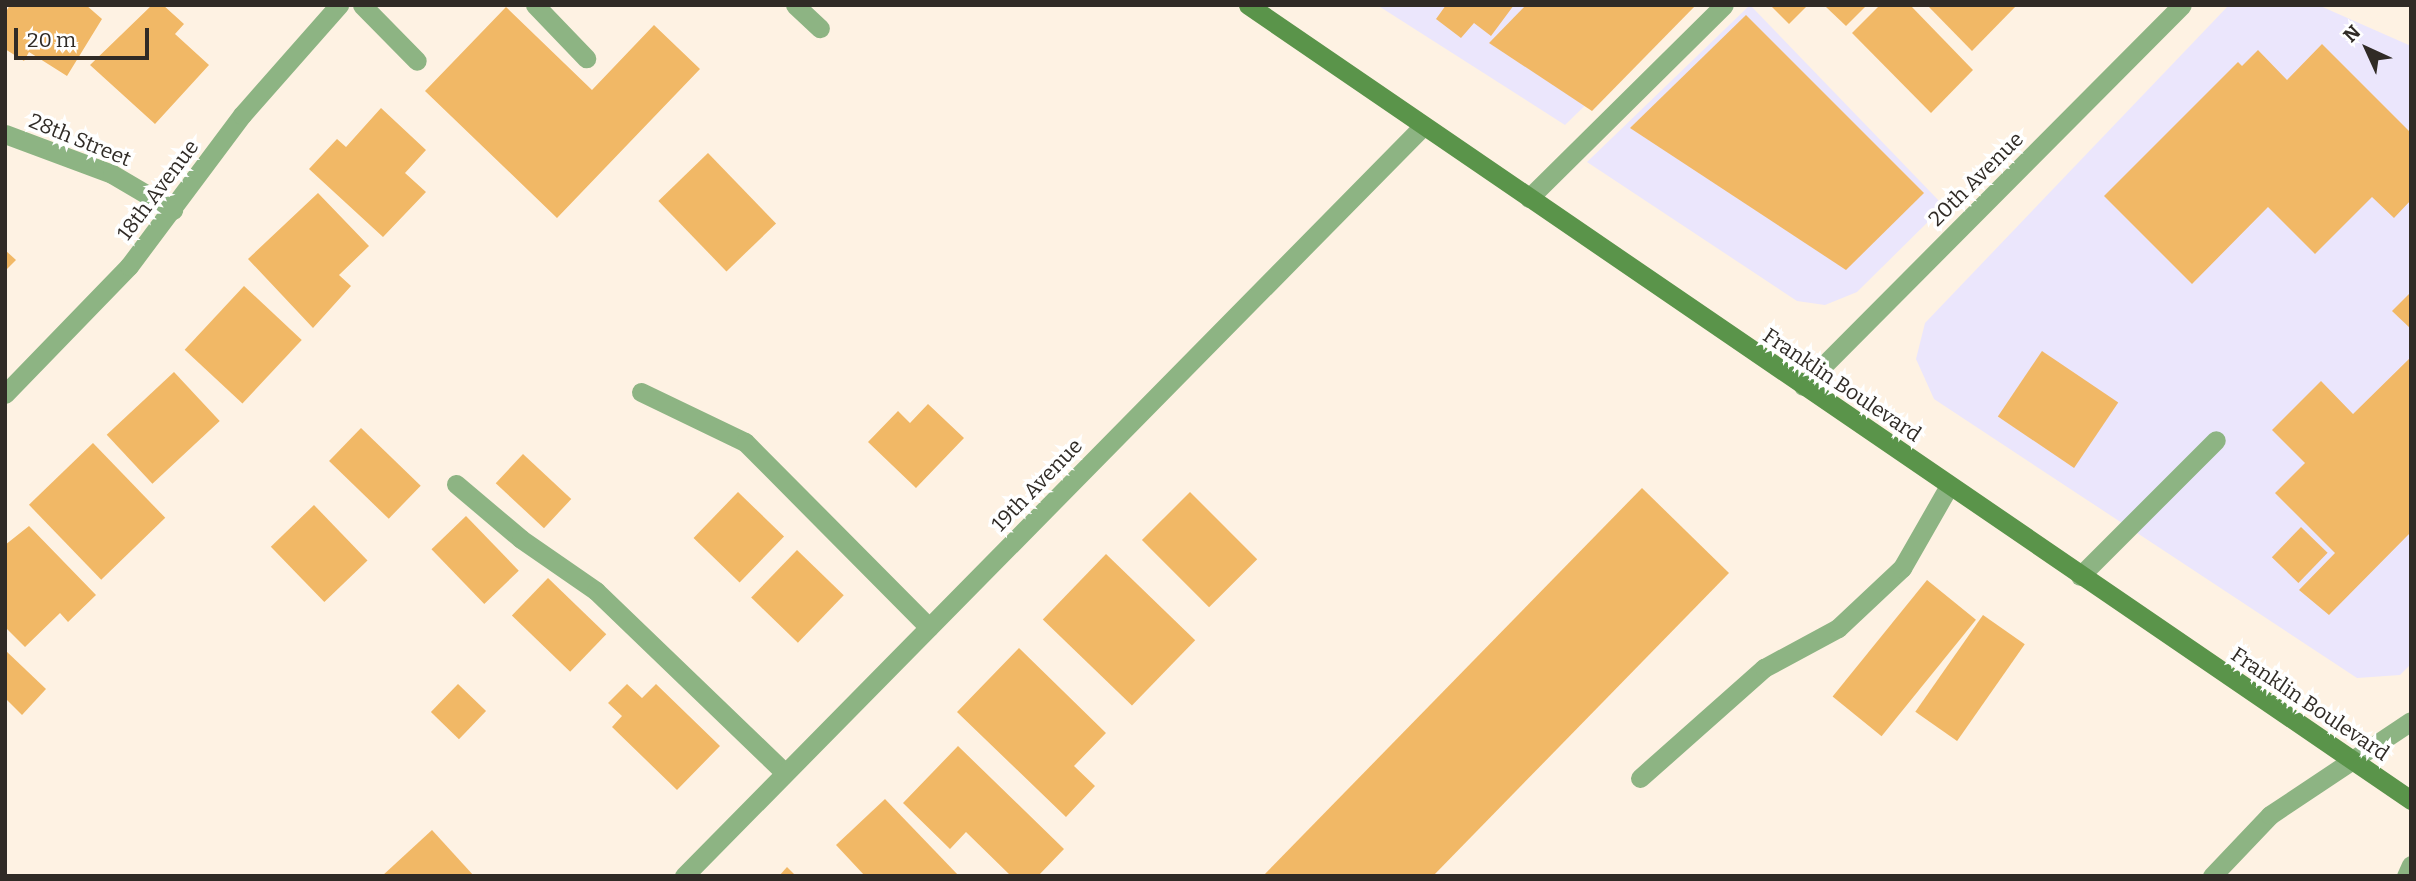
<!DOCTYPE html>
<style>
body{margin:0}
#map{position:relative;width:2416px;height:881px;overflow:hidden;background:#fef2e3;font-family:Bitter,serif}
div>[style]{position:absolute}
.commercial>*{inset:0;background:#ebe6fc}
.building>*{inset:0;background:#f1b866;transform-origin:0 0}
.service>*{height:19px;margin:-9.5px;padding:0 9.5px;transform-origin:9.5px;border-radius:9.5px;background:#8db483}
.minor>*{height:19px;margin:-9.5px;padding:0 9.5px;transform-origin:9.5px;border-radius:9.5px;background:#8db483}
.secondary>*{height:19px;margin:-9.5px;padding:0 9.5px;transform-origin:9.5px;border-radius:9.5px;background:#5a944a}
span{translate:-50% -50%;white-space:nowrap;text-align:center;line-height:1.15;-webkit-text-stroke:7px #fff;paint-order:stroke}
.street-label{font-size:21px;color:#302b26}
.frame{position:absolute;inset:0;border:7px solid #302b26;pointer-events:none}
.north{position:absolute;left:2332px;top:14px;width:70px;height:70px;-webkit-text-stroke:5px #fff;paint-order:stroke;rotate:315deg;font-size:19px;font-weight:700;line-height:28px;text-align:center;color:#302b26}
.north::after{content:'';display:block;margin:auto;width:24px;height:32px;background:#302b26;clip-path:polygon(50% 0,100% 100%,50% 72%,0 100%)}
.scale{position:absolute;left:14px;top:28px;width:135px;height:32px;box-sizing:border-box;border:4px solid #302b26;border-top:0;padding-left:9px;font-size:21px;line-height:24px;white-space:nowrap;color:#302b26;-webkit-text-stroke:5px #fff;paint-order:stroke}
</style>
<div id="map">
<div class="commercial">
<div style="clip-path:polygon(1377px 5px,1688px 5px,1565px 125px)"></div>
<div style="clip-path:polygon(1750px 5px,1944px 206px,1857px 292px,1825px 305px,1797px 301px,1587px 162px)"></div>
<div style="clip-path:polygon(2229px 5px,2318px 5px,2411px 46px,2411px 664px,2400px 675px,2357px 678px,1934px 399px,1916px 359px,1925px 323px)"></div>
</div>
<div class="building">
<div style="clip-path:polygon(10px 5px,86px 5px,102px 19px,67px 76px,29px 52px,24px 61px,5px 49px,5px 13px)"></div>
<div style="clip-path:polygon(152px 5px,163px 5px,184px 24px,175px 34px,209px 65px,155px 124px,90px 65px)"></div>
<div style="clip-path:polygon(1446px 5px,1514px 5px,1491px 36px,1474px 23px,1461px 38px,1436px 19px)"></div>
<div style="clip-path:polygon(1526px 5px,1696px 5px,1592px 111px,1489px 43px)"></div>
<div style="clip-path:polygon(1770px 5px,1808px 5px,1789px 24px)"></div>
<div style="clip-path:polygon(1867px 5px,1846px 26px,1826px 7px,1827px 5px)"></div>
<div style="clip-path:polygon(1880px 5px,1910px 5px,1973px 70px,1931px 113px,1852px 33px)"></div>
<div style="clip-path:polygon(1927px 5px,2017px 5px,1972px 51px)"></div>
<div style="clip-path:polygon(506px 7px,592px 90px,654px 25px,700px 69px,557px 218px,425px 91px)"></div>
<div style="clip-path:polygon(1746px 15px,1924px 193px,1846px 270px,1630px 128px)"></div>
<div style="clip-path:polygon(2322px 44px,2411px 133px,2411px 200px,2394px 218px,2372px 197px,2315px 254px,2268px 207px,2192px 284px,2104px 196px,2238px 62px,2242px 66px,2258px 50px,2287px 80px)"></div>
<div style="clip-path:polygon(381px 108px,426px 150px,405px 173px,426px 192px,383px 237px,309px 169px,337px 139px,346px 147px)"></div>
<div style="left:708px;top:153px;width:98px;height:69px;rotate:46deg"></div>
<div style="clip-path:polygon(318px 193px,369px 246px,339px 275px,351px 286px,313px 328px,248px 259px)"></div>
<div style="clip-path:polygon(5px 250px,16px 260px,5px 271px)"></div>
<div style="left:244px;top:286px;width:79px;height:87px;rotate:43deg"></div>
<div style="clip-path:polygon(2411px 292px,2411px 329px,2392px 311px)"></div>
<div style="left:2042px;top:351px;width:92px;height:79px;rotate:34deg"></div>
<div style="clip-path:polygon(2411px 357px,2411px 532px,2329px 615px,2299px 590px,2335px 553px,2275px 493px,2305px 463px,2272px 430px,2321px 381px,2353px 414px)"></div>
<div style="left:174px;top:372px;width:67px;height:92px;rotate:47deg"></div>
<div style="clip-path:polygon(928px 404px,964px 438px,916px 488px,868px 442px,898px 411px,910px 423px)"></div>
<div style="left:361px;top:428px;width:83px;height:46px;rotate:44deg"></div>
<div style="left:93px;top:443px;width:104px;height:89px;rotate:46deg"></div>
<div style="left:523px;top:454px;width:66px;height:40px;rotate:43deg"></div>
<div style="clip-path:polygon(1642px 488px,1729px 573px,1433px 876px,1263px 876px)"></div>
<div style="left:738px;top:492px;width:64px;height:64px;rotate:44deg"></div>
<div style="left:1190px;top:492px;width:95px;height:68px;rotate:45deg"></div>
<div style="left:314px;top:505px;width:77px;height:60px;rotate:46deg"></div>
<div style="left:466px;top:516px;width:76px;height:48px;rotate:46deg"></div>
<div style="clip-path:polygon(29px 526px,96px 595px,68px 622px,60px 613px,25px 647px,5px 627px,5px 545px)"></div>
<div style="left:2301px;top:527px;width:37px;height:42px;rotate:44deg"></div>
<div style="left:797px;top:550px;width:65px;height:66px;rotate:44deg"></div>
<div style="left:1106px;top:554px;width:124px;height:91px;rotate:44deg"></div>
<div style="left:548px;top:578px;width:81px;height:52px;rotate:44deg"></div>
<div style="left:1927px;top:580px;width:63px;height:150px;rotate:39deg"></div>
<div style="left:1983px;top:615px;width:51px;height:118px;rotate:35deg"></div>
<div style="clip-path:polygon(1019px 648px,1106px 733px,1074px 766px,1095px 786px,1066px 817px,957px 712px)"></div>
<div style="clip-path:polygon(5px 650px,46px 689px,22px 715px,5px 698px)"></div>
<div style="left:458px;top:684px;width:39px;height:39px;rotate:44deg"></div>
<div style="clip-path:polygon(627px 684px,642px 698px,656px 684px,720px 746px,677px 790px,612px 727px,622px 716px,608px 703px)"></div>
<div style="clip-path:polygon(958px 746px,1064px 849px,1038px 876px,1011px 876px,966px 832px,950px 849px,903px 803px)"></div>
<div style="clip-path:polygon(885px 799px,959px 876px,865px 876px,836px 845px)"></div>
<div style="clip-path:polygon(432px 830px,474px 876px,382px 876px)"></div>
<div style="clip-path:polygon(787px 867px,796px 876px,779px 876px)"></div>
</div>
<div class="service">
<div style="left:362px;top:5px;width:78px;rotate:45.5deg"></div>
<div style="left:535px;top:5px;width:74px;rotate:46.1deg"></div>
<div style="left:795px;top:5px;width:34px;rotate:43deg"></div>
<div style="left:641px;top:392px;width:115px;rotate:25.7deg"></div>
<div style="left:745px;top:442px;width:261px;rotate:45.2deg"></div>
<div style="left:456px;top:484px;width:85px;rotate:40.2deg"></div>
<div style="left:521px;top:539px;width:91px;rotate:34.7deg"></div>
<div style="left:596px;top:591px;width:262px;rotate:43.9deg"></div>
<div style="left:2080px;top:576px;width:192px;rotate:-45deg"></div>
<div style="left:1640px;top:778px;width:166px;rotate:-41.6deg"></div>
<div style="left:1764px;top:668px;width:84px;rotate:-28.4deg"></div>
<div style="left:1838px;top:628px;width:88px;rotate:-43.2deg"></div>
<div style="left:1902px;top:568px;width:95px;rotate:-60.2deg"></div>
<div style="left:2406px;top:876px;width:12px;rotate:-66deg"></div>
</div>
<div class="minor">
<div style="left:5px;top:134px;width:114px;rotate:20.5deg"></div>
<div style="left:112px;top:174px;width:71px;rotate:30.5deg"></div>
<div style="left:1529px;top:198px;width:274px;rotate:-44.7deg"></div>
<div style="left:1803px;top:386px;width:537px;rotate:-45.15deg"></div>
<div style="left:5px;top:394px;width:178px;rotate:-45.9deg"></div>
<div style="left:129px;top:266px;width:189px;rotate:-53.2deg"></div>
<div style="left:242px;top:115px;width:147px;rotate:-48.6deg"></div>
<div style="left:684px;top:876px;width:1053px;rotate:-45.42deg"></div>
<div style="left:2212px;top:876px;width:84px;rotate:-46.4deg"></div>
<div style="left:2270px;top:815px;width:169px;rotate:-33.7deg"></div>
</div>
<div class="secondary">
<div style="left:1248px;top:5px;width:1409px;rotate:34.36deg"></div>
</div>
<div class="street-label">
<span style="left:80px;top:140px;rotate:22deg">28th Street</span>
<span style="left:1976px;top:179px;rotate:-45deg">20th Avenue</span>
<span style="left:158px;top:190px;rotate:-53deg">18th Avenue</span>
<span style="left:1842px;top:385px;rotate:34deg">Franklin Boulevard</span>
<span style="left:1037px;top:485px;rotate:-46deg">19th Avenue</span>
<span style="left:2310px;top:704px;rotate:34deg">Franklin Boulevard</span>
</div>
<div class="frame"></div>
<div class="north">N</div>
<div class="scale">20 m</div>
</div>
